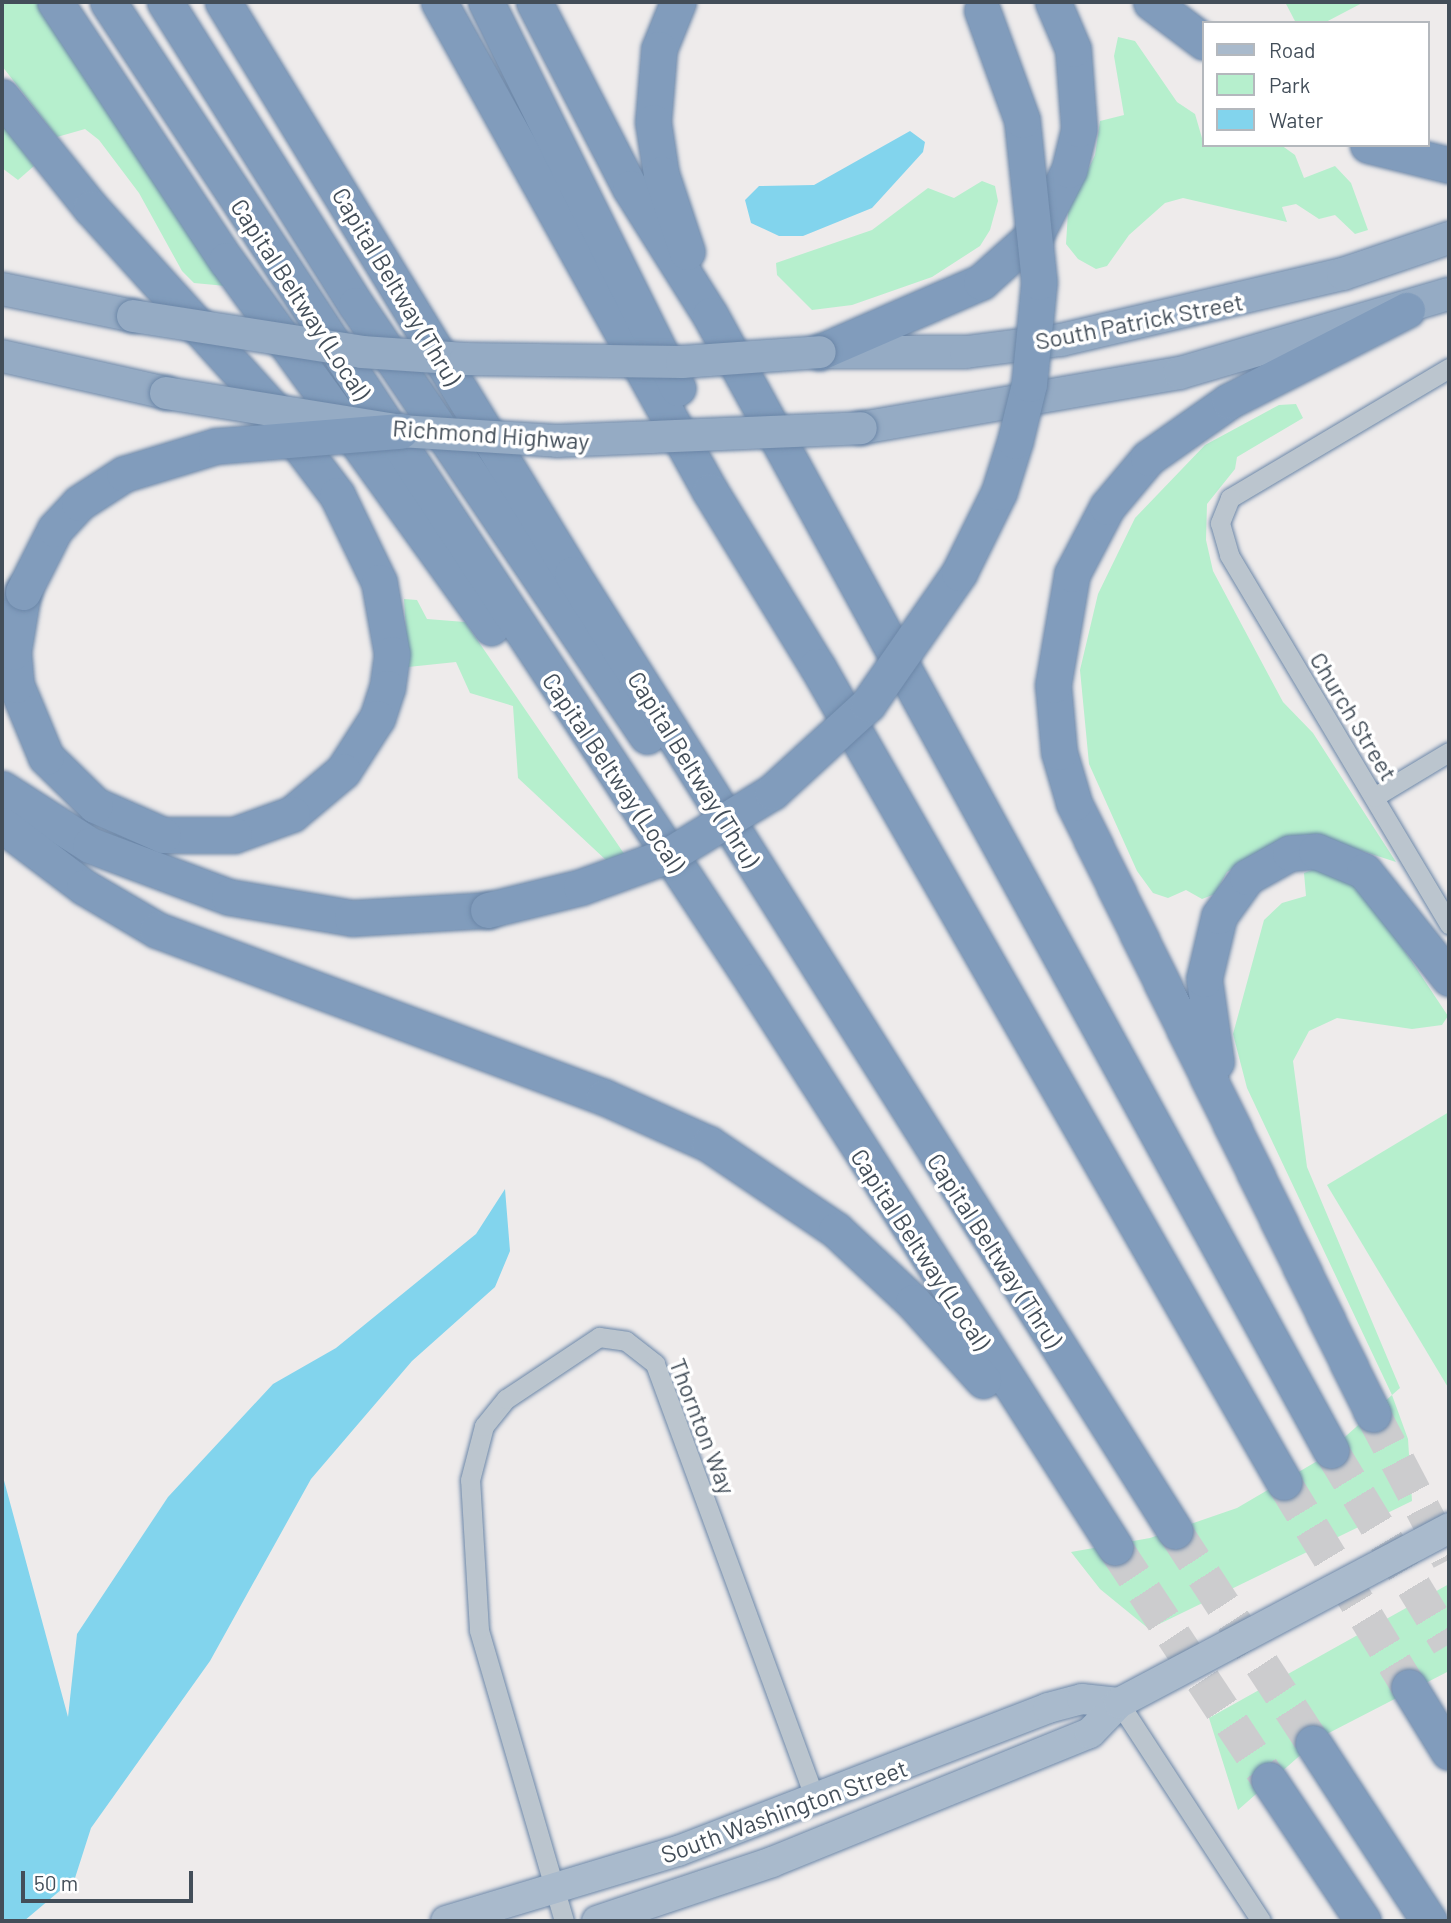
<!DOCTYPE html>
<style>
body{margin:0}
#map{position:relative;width:1451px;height:1923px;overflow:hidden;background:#eeebeb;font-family:Barlow,sans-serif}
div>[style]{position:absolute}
.green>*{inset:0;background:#b6efcd}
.water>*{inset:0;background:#82d4ed}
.motorway-tunnel>*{height:35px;margin-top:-17.5px;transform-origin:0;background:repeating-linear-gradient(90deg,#ccccce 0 35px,transparent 0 53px)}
.roads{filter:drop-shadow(0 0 2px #6c87a8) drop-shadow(0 0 2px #6c87a8)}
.minor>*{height:19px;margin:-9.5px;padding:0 9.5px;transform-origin:9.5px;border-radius:9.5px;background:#bbc5ce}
.primary>*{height:30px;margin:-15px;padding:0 15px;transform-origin:15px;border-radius:15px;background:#a9bacc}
.trunk>*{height:32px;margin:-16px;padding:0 16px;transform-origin:16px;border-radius:16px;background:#95abc4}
.motorway>*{height:35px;margin:-17.5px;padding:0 17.5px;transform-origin:17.5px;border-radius:17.5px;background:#819cbc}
.bridges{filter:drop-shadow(0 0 2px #6c87a8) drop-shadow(0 0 2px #6c87a8)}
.trunk-bridge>*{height:32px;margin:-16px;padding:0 16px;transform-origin:16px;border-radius:16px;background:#95abc4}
.motorway-bridge>*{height:35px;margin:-17.5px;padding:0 17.5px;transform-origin:17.5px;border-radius:17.5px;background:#819cbc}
span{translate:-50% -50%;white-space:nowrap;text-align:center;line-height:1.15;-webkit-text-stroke:7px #fff;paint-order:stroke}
.street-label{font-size:24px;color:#434e59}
.frame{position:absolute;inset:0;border:4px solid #434e59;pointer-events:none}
.legend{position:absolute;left:1202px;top:21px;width:228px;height:126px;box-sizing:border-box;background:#fff;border:2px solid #b4b8bd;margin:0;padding:9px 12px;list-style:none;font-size:21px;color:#434e59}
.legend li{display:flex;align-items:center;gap:14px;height:35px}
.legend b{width:35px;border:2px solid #b4b8bd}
.scale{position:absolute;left:21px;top:1871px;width:172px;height:32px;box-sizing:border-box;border:4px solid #434e59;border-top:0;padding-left:9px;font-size:21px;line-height:24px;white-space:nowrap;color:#434e59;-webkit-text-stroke:5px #fff;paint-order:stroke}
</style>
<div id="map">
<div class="green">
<div style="clip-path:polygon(2px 2px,38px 2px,226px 286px,194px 283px,182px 271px,139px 193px,99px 140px,85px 129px,57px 137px,2px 66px)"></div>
<div style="clip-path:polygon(1285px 2px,1364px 2px,1324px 23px,1296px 23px)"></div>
<div style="clip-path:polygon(1118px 37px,1135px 41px,1177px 102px,1195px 114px,1204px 145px,1281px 145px,1295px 155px,1304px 178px,1335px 166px,1351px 183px,1368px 230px,1355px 234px,1335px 215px,1319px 219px,1296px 204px,1282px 207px,1287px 222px,1183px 198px,1165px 203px,1129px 235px,1107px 266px,1096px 269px,1078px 259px,1066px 244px,1068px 212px,1095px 155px,1100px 121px,1124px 115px,1114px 56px)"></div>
<div style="clip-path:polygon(2px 123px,34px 166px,18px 180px,2px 168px)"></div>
<div style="clip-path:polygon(982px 181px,995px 186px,998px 201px,990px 230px,980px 246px,932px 277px,852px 305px,812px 310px,777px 275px,776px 263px,872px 230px,928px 188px,954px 198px)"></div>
<div style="clip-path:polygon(1296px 404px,1303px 418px,1237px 457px,1235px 469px,1207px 504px,1206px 540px,1213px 571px,1283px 702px,1313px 733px,1396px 862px,1325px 839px,1270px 846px,1227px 872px,1215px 894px,1202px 899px,1186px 890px,1168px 898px,1153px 893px,1137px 871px,1089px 764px,1080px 670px,1098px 594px,1135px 518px,1205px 445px,1279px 405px)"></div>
<div style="clip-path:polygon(404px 599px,417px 600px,427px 619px,465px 622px,625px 855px,607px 861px,518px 778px,513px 706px,470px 693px,456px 662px,408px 667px)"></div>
<div style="clip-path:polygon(1320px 867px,1343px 876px,1377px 909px,1448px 1016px,1442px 1025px,1412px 1029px,1337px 1018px,1309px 1031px,1293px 1061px,1307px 1167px,1400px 1388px,1392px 1395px,1408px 1439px,1412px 1501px,1149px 1629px,1100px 1589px,1071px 1552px,1150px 1538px,1237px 1508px,1319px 1460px,1392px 1395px,1247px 1088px,1233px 1034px,1264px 920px,1282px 903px,1306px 896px,1304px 873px)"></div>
<div style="clip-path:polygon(1449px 1112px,1449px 1389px,1327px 1185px)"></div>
<div style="clip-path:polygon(1449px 1584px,1449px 1671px,1321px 1737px,1238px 1810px,1209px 1718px)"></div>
</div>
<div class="water">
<div style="clip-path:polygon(910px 131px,925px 142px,923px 152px,872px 208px,803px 236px,779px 236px,751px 223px,745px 200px,759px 186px,814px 185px)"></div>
<div style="clip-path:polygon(505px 1189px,510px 1251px,495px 1287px,412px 1361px,311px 1479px,210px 1661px,91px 1828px,75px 1878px,24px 1921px,2px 1921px,2px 1473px,68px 1717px,77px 1634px,168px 1497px,273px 1384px,336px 1348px,476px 1234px)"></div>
</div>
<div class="motorway-tunnel">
<div style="left:1373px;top:1414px;width:164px;rotate:62.3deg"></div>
<div style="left:1331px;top:1450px;width:227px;rotate:58.7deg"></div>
<div style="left:1284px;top:1482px;width:240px;rotate:58.6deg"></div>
<div style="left:1175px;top:1531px;width:253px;rotate:56.9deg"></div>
<div style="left:1115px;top:1547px;width:279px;rotate:56.5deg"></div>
</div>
<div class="roads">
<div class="minor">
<div style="left:1449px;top:368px;width:255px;rotate:149.3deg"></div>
<div style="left:1230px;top:498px;width:27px;rotate:112deg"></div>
<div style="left:1220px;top:523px;width:33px;rotate:74deg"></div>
<div style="left:1229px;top:555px;width:430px;rotate:59.2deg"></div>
<div style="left:1374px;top:797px;width:87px;rotate:-31deg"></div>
<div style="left:1119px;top:1703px;width:260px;rotate:56.9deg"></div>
<div style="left:564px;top:1921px;width:303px;rotate:-106.3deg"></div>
<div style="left:479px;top:1630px;width:150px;rotate:-93.4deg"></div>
<div style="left:470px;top:1480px;width:56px;rotate:-75.5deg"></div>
<div style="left:484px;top:1426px;width:35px;rotate:-51deg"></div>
<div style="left:506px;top:1399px;width:112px;rotate:-33.7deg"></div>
<div style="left:599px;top:1337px;width:27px;rotate:8deg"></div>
<div style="left:626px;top:1341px;width:37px;rotate:38deg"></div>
<div style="left:655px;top:1364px;width:463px;rotate:69.8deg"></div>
</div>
<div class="primary">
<div style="left:446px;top:1921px;width:242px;rotate:-16.8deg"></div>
<div style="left:678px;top:1851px;width:397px;rotate:-21.1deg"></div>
<div style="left:1048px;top:1708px;width:35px;rotate:-15deg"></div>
<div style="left:1082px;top:1699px;width:37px;rotate:6deg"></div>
<div style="left:597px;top:1921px;width:185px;rotate:-18.6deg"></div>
<div style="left:772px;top:1862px;width:343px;rotate:-22.1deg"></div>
<div style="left:1090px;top:1733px;width:42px;rotate:-46deg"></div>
<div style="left:1119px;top:1703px;width:374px;rotate:-27.9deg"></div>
</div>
<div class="trunk">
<div style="left:2px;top:289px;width:134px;rotate:11.6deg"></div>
<div style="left:821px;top:352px;width:145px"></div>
<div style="left:966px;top:352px;width:96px;rotate:-7.2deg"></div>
<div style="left:1061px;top:340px;width:290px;rotate:-13.2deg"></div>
<div style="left:1343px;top:274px;width:112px;rotate:-18.8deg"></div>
<div style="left:2px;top:356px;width:168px;rotate:12.7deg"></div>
<div style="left:861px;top:428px;width:324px;rotate:-9.8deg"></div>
<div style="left:1180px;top:373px;width:280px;rotate:-16.4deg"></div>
</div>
<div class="motorway">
<div style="left:55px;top:2px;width:310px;rotate:56.5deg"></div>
<div style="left:226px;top:260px;width:453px;rotate:54.2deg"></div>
<div style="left:108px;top:2px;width:1172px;rotate:56.62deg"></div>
<div style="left:753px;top:981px;width:672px;rotate:57.4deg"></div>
<div style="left:165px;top:2px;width:358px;rotate:57.8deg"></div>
<div style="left:356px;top:305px;width:520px;rotate:55.97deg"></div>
<div style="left:223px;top:2px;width:670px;rotate:58.61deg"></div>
<div style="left:572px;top:574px;width:1131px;rotate:57.79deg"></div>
<div style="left:439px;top:2px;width:559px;rotate:61.01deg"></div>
<div style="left:710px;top:491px;width:205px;rotate:58.6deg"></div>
<div style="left:817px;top:666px;width:940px;rotate:60.22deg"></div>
<div style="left:486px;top:2px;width:431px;rotate:63.6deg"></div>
<div style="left:534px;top:2px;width:209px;rotate:62.7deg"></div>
<div style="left:630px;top:188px;width:150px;rotate:57.8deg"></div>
<div style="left:710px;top:315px;width:1294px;rotate:61.32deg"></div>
<div style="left:678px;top:2px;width:51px;rotate:112deg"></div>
<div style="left:659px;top:49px;width:73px;rotate:94.7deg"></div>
<div style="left:653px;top:122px;width:53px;rotate:81.3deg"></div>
<div style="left:661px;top:174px;width:82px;rotate:71.6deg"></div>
<div style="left:1151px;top:2px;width:66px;rotate:37deg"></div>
<div style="left:2px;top:97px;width:142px;rotate:51.3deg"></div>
<div style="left:91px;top:208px;width:266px;rotate:47.9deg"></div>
<div style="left:269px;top:405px;width:113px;rotate:52.9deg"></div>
<div style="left:337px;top:495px;width:97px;rotate:64.2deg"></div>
<div style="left:379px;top:582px;width:73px;rotate:79.8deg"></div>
<div style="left:392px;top:654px;width:34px;rotate:98deg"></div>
<div style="left:387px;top:688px;width:32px;rotate:108deg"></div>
<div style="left:377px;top:718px;width:63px;rotate:122.7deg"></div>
<div style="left:343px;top:771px;width:67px;rotate:139.9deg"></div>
<div style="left:292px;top:814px;width:62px;rotate:160.1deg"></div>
<div style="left:234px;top:835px;width:71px;rotate:180deg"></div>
<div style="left:163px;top:835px;width:74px;rotate:-156.2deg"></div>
<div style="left:95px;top:805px;width:69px;rotate:-135.6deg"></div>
<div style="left:46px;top:757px;width:78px;rotate:-112.6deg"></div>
<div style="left:16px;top:685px;width:33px;rotate:-95deg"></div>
<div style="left:13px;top:652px;width:61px;rotate:-80.5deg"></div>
<div style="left:1368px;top:145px;width:83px;rotate:13.9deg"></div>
<div style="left:820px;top:352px;width:176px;rotate:-23.5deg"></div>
<div style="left:981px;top:282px;width:75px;rotate:-41.8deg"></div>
<div style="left:1037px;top:232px;width:70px;rotate:-62.7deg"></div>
<div style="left:1069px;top:170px;width:42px;rotate:-76.3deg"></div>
<div style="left:1079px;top:129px;width:80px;rotate:-94.3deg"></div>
<div style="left:1073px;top:49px;width:51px;rotate:-113.1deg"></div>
<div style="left:2px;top:789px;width:104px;rotate:32.5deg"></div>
<div style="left:90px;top:845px;width:148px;rotate:20.5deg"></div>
<div style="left:229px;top:897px;width:125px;rotate:9.7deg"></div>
<div style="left:352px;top:918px;width:136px;rotate:-3.4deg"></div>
<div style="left:2px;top:825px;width:103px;rotate:37.1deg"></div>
<div style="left:84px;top:887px;width:85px;rotate:30.5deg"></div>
<div style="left:157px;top:930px;width:477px;rotate:20.5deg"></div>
<div style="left:604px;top:1097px;width:115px;rotate:24.1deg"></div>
<div style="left:709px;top:1144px;width:153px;rotate:34.1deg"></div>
<div style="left:836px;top:1230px;width:105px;rotate:43.1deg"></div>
<div style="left:913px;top:1302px;width:105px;rotate:48.1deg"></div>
<div style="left:1216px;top:1062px;width:84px;rotate:-98.2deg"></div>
<div style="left:1204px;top:979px;width:65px;rotate:-76.6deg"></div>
<div style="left:1219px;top:916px;width:48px;rotate:-54.3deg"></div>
<div style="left:1247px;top:877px;width:49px;rotate:-29.2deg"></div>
<div style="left:1290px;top:853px;width:26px;rotate:-4deg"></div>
<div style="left:1316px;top:851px;width:52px;rotate:22.6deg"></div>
<div style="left:1364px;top:871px;width:137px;rotate:51.5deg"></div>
<div style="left:1373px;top:1414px;width:680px;rotate:-116.08deg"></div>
<div style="left:1074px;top:803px;width:53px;rotate:-106.4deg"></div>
<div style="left:1059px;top:752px;width:67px;rotate:-95.1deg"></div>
<div style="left:1053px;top:685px;width:113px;rotate:-80.3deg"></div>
<div style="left:1072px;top:574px;width:76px;rotate:-62.4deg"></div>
<div style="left:1107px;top:507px;width:64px;rotate:-50.1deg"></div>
<div style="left:1148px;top:458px;width:99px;rotate:-35.1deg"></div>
<div style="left:1229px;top:401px;width:200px;rotate:-27.1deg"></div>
<div style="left:1409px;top:1687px;width:76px;rotate:58.4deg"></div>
<div style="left:1313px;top:1743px;width:212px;rotate:56.9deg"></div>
<div style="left:1269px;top:1780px;width:169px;rotate:56.3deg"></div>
</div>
</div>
<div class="bridges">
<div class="trunk-bridge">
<div style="left:133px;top:316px;width:232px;rotate:8.9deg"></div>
<div style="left:362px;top:352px;width:104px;rotate:3.9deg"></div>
<div style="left:466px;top:359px;width:216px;rotate:0.8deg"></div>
<div style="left:682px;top:362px;width:138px;rotate:-4.1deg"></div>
<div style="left:166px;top:393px;width:237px;rotate:9.2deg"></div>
<div style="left:400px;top:431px;width:157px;rotate:3.6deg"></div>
<div style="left:557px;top:441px;width:304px;rotate:-2.4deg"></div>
</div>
<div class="motorway-bridge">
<div style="left:23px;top:592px;width:71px;rotate:-63.1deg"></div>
<div style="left:55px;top:529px;width:35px;rotate:-47deg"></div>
<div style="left:79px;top:503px;width:54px;rotate:-32.8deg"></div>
<div style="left:124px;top:474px;width:96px;rotate:-16.9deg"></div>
<div style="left:216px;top:446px;width:185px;rotate:-4.7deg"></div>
<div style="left:488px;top:910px;width:96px;rotate:-13.9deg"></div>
<div style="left:581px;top:887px;width:94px;rotate:-20deg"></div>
<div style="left:669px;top:855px;width:121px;rotate:-31.5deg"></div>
<div style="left:772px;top:792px;width:130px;rotate:-42.5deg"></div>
<div style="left:868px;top:704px;width:160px;rotate:-55.2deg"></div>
<div style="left:959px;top:573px;width:90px;rotate:-63.7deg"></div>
<div style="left:999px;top:492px;width:53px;rotate:-72.6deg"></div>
<div style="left:1015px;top:441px;width:59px;rotate:-76.2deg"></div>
<div style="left:1029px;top:384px;width:102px;rotate:-84.4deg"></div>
<div style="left:1039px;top:282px;width:163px;rotate:-96deg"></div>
<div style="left:1022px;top:120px;width:117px;rotate:-110deg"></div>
</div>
</div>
<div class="street-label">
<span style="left:397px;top:286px;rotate:59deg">Capital Beltway (Thru)</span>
<span style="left:301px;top:299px;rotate:57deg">Capital Beltway (Local)</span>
<span style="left:1139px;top:321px;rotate:-11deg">South Patrick Street</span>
<span style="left:491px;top:434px;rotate:4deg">Richmond Highway</span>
<span style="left:1354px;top:716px;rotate:59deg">Church Street</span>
<span style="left:694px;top:769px;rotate:58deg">Capital Beltway (Thru)</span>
<span style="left:614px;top:772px;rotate:56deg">Capital Beltway (Local)</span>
<span style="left:921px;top:1249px;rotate:57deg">Capital Beltway (Local)</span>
<span style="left:995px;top:1250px;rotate:57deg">Capital Beltway (Thru)</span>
<span style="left:703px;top:1426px;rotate:69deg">Thornton Way</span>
<span style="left:784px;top:1811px;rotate:-20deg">South Washington Street</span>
</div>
<div class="frame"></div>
<ul class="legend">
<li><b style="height:9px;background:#a9bacc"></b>Road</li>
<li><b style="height:19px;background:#b6efcd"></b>Park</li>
<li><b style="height:19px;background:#82d4ed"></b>Water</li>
</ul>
<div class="scale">50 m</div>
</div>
